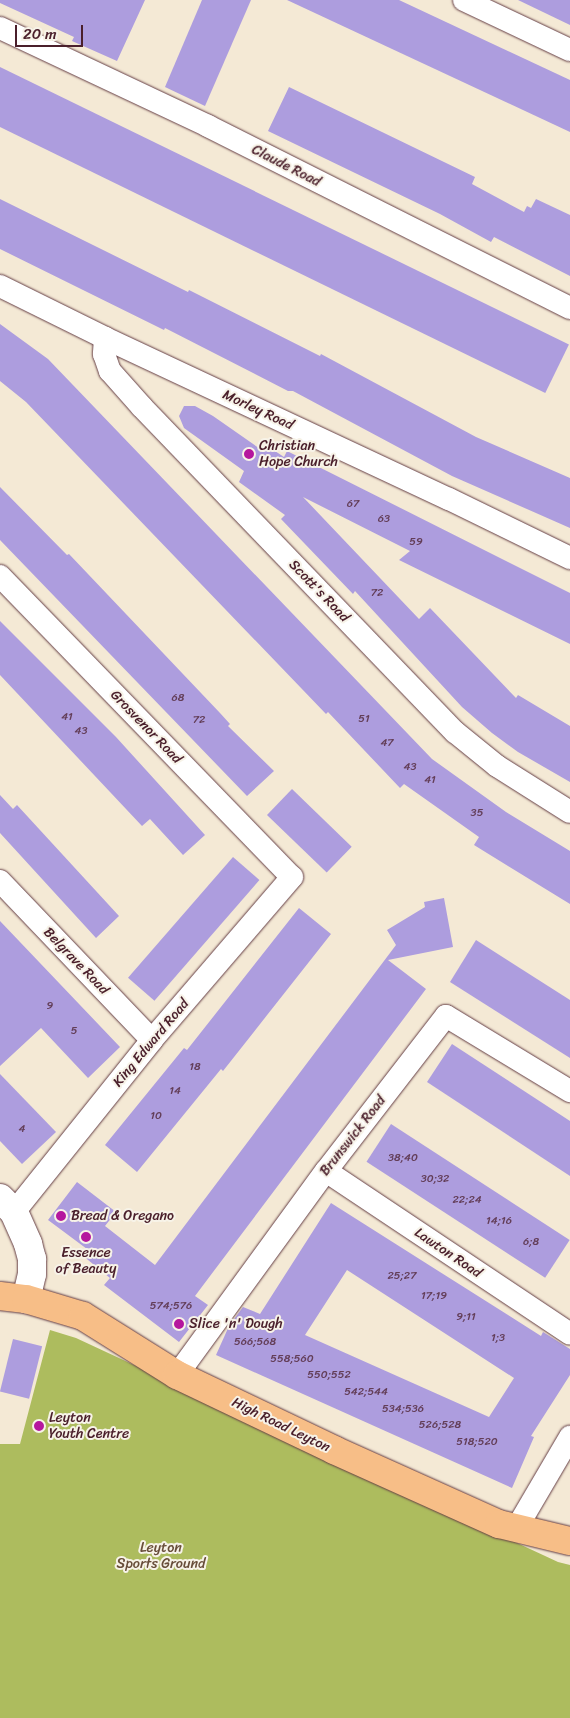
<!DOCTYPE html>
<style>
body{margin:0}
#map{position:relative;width:570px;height:1718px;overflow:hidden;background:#f4e9d5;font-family:Sriracha,sans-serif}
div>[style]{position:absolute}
.green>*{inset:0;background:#adbc5e}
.building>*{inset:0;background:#ad9dde;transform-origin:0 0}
.roads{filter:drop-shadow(0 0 1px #643d44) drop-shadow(0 0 1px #643d44)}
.minor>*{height:22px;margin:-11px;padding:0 11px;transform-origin:11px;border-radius:11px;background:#fff}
.tertiary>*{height:28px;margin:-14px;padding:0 14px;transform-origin:14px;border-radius:14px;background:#fff}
.primary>*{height:28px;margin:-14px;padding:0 14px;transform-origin:14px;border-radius:14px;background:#f7be87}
.dots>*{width:14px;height:14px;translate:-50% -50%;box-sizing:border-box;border:2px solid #f7f3e8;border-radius:50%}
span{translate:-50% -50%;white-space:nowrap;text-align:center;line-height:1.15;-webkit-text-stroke:4px #f7f3e8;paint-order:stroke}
.number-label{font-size:11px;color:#633e58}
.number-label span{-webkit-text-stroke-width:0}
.street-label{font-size:14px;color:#4a1f2b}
.poi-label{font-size:14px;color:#4a1f2b}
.left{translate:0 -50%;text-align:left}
.park-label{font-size:14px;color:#684e3a}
.scale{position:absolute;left:15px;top:25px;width:68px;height:22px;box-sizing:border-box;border:2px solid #4a1f2b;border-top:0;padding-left:6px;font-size:15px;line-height:18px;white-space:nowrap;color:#4a1f2b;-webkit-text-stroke:4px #f7f3e8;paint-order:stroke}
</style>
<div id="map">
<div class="green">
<div style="clip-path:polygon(50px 1330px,76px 1338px,558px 1562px,570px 1565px,570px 1718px,0 1718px,0 1444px,20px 1444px)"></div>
</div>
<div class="building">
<div style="clip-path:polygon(0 0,145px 0,117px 61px,72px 41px,74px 37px,0 3px)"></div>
<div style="clip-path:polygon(202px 0,251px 0,205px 106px,165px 87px)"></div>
<div style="clip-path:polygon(287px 0,399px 0,570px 80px,570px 132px)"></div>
<div style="clip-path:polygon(518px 0,570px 0,570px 25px)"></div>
<div style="left:0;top:67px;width:633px;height:54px;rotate:26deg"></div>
<div style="clip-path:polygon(289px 87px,475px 177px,472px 184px,524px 212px,527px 206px,531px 208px,536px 199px,570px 215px,570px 276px,494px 237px,491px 242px,440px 214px,268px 131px)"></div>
<div style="clip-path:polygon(0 199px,188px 292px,189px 290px,320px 356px,321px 354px,476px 437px,570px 478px,570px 528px,452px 476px,293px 391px,288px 391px,165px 328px,164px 330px,0 249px)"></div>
<div style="clip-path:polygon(0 324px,48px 359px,432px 759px,506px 812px,570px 851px,570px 904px,474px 845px,479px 837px,404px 784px,400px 788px,328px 712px,326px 714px,26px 402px,0 381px)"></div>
<div style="clip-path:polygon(184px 406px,195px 406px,213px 416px,263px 451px,266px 445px,284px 457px,287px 451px,570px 593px,570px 644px,399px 560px,410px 551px,303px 497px,419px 619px,430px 608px,516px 698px,518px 695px,570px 726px,570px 782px,518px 752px,492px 733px,462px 707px,355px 591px,353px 594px,281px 519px,285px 515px,239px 482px,244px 471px,184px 428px,179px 416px)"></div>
<div style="clip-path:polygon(0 487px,67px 555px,69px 554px,220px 713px,230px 724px,228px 726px,274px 771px,247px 796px,0 540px)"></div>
<div style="clip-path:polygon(0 621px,116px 737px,205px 835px,183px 855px,150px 819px,142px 826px,0 675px)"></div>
<div style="left:292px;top:789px;width:83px;height:36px;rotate:44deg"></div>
<div style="clip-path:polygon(0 795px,13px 809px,17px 805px,119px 916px,96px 938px,0 833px)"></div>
<div style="left:233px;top:857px;width:35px;height:160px;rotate:41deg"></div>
<div style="clip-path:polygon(444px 898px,453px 947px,388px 960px,426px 989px,195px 1296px,208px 1305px,179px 1342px,104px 1285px,110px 1278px,82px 1255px,87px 1249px,48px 1220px,77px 1182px,116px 1212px,105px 1226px,155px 1265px,396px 945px,387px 930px,425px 907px,424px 902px)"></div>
<div style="clip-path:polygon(299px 908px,331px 934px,223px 1071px,221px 1069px,137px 1172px,105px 1145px,184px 1048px,187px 1050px)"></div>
<div style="clip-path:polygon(0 921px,120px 1047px,88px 1078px,41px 1028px,0 1066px)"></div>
<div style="clip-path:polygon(476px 940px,570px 1000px,570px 1058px,450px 982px)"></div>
<div style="clip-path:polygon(452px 1044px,570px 1121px,570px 1176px,427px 1082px)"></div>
<div style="clip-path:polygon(0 1074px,56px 1132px,22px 1164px,0 1141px)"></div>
<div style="left:391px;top:1124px;width:213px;height:45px;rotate:33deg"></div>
<div style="clip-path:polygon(evenodd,331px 1203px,541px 1336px,543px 1332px,570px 1349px,570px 1375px,531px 1436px,534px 1437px,512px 1488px,216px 1355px,229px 1326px,243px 1307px,260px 1314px,331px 1203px,347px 1270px,514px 1378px,489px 1417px,305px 1335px,347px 1270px)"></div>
<div style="left:13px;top:1339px;width:30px;height:54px;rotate:14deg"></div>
</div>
<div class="roads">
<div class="minor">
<div style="left:464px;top:0;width:117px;rotate:25.3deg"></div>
<div style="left:0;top:28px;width:230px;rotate:25.2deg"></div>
<div style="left:208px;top:126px;width:405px;rotate:26.7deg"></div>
<div style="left:0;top:286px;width:117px;rotate:26.3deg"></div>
<div style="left:105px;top:338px;width:380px;rotate:25.1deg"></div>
<div style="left:449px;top:499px;width:135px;rotate:26deg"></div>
<div style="left:105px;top:338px;width:16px;rotate:94deg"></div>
<div style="left:104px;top:354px;width:18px;rotate:71deg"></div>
<div style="left:110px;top:371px;width:48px;rotate:48.4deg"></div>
<div style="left:142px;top:407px;width:451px;rotate:46.1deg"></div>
<div style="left:455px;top:732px;width:54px;rotate:39deg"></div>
<div style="left:497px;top:766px;width:86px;rotate:32.2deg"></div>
<div style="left:0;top:576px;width:419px;rotate:45.9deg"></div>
<div style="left:292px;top:877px;width:215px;rotate:130.7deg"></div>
<div style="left:152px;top:1040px;width:221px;rotate:128.7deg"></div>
<div style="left:0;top:881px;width:220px;rotate:46.3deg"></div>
<div style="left:326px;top:1171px;width:293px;rotate:33.7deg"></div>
<div style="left:177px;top:1375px;width:253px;rotate:-53.9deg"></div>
<div style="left:326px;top:1171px;width:196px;rotate:-52.3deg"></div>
<div style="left:446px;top:1016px;width:145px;rotate:31.2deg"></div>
<div style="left:516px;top:1529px;width:107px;rotate:-59.6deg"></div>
</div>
<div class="tertiary">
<div style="left:0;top:1198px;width:20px;rotate:45deg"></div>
<div style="left:14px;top:1212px;width:35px;rotate:66deg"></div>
<div style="left:28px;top:1244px;width:16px;rotate:75deg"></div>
<div style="left:32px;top:1259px;width:15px;rotate:90deg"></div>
<div style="left:32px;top:1274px;width:26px;rotate:103deg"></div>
</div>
<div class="primary">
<div style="left:0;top:1296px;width:26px;rotate:7deg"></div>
<div style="left:26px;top:1299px;width:59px;rotate:16.6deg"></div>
<div style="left:83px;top:1316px;width:111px;rotate:32.1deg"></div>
<div style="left:177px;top:1375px;width:174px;rotate:25.5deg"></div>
<div style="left:334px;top:1450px;width:181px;rotate:24.2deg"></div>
<div style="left:499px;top:1524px;width:73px;rotate:13.5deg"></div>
</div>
</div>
<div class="dots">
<div style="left:249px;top:454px;background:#b5179e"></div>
<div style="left:61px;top:1216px;background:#b5179e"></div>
<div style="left:86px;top:1237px;background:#b5179e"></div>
<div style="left:179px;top:1324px;background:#b5179e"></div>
<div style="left:39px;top:1426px;background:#b5179e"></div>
</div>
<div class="number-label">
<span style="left:353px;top:504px">67</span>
<span style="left:384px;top:519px">63</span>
<span style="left:416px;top:542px">59</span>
<span style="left:377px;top:593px">72</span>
<span style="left:178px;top:698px">68</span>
<span style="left:67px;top:717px">41</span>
<span style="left:364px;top:719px">51</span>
<span style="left:199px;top:720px">72</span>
<span style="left:81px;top:731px">43</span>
<span style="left:387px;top:743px">47</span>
<span style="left:410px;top:767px">43</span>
<span style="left:430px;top:780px">41</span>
<span style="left:477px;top:813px">35</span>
<span style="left:50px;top:1006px">9</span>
<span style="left:74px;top:1031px">5</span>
<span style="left:195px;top:1067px">18</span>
<span style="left:175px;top:1091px">14</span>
<span style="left:156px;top:1116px">10</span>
<span style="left:22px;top:1129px">4</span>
<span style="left:403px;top:1158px">38;40</span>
<span style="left:435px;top:1179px">30;32</span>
<span style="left:467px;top:1200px">22;24</span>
<span style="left:499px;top:1221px">14;16</span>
<span style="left:531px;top:1242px">6;8</span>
<span style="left:402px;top:1276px">25;27</span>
<span style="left:434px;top:1296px">17;19</span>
<span style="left:171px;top:1306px">574;576</span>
<span style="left:466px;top:1317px">9;11</span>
<span style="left:498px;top:1338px">1;3</span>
<span style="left:255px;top:1342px">566;568</span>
<span style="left:292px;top:1359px">558;560</span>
<span style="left:329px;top:1375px">550;552</span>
<span style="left:366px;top:1392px">542;544</span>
<span style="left:403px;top:1409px">534;536</span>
<span style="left:440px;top:1425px">526;528</span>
<span style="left:477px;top:1442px">518;520</span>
</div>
<div class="street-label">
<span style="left:286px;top:166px;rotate:27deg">Claude Road</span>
<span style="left:258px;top:410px;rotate:25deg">Morley Road</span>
<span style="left:319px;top:591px;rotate:46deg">Scott's Road</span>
<span style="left:146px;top:727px;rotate:46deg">Grosvenor Road</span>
<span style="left:76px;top:961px;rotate:46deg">Belgrave Road</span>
<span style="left:151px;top:1043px;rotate:-50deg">King Edward Road</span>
<span style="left:353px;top:1136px;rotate:-52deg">Brunswick Road</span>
<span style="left:448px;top:1253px;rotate:34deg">Lawton Road</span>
<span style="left:281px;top:1425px;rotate:26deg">High Road Leyton</span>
</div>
<div class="poi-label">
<span class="left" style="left:259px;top:454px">Christian<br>Hope Church</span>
<span class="left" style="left:71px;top:1216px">Bread &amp; Oregano</span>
<span style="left:86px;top:1261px">Essence<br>of Beauty</span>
<span class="left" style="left:189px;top:1324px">Slice 'n' Dough</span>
<span class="left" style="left:49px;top:1426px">Leyton<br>Youth Centre</span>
</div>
<div class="park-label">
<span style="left:161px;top:1556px">Leyton<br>Sports Ground</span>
</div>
<div class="scale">20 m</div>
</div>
